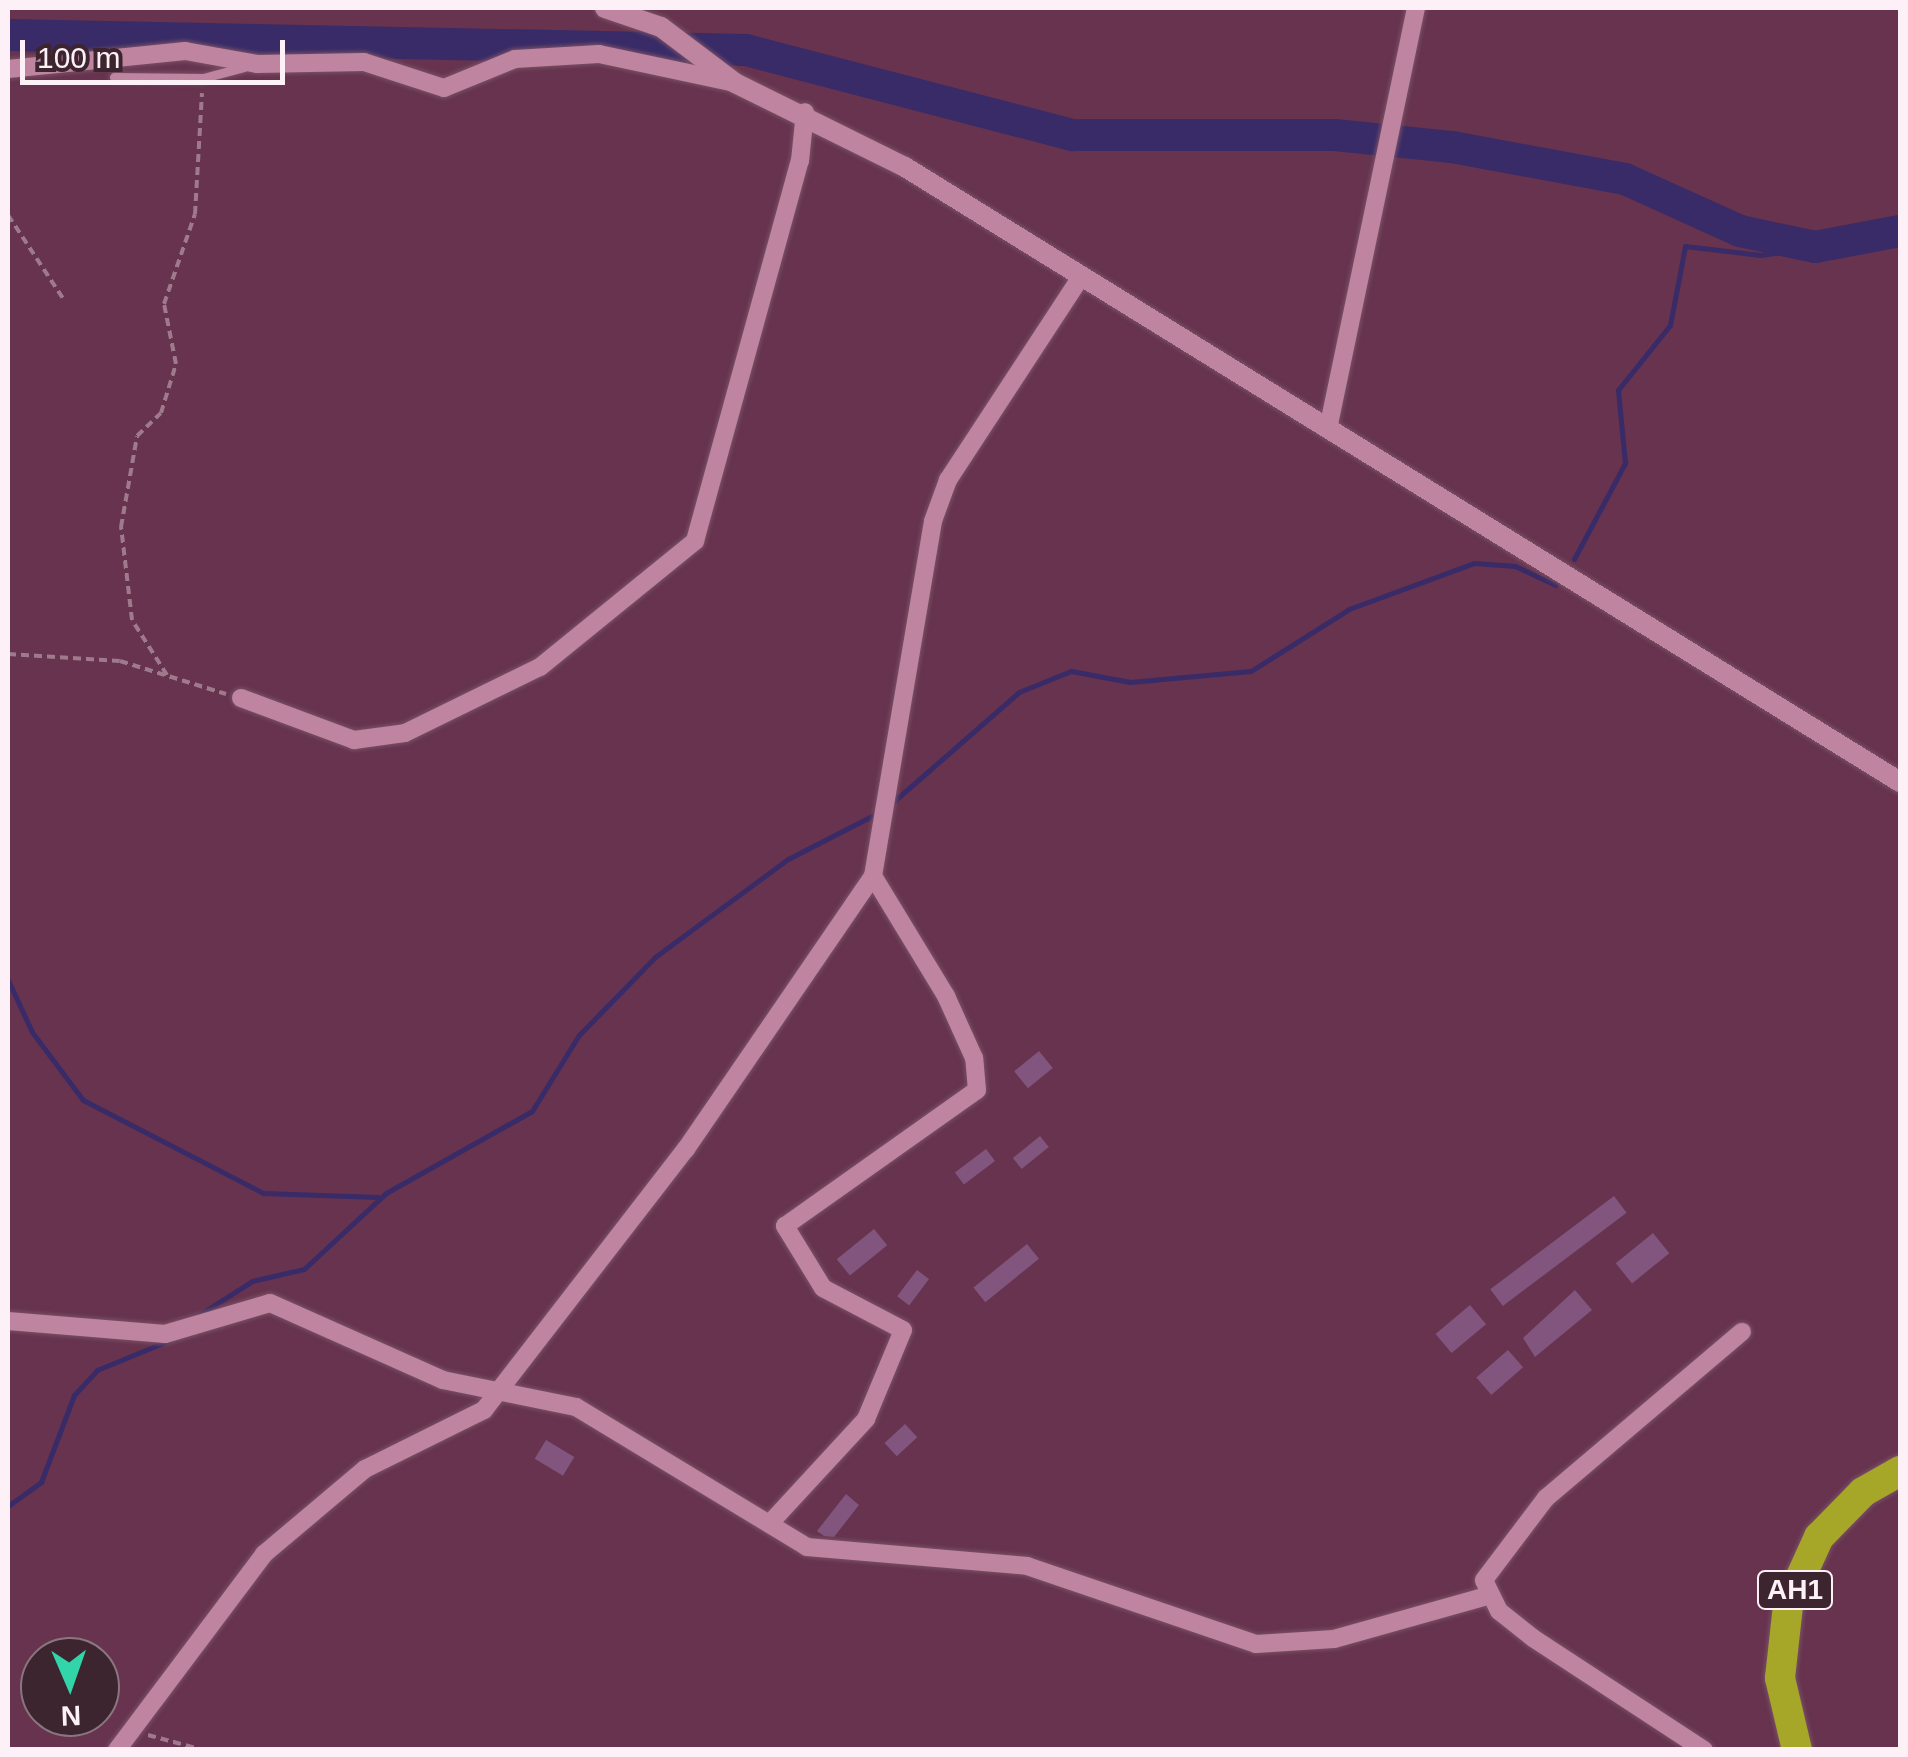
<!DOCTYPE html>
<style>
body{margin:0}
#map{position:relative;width:1908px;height:1757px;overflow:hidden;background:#67334e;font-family:Helvetica,sans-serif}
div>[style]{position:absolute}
.stream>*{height:5px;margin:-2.5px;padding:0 2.5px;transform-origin:2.5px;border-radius:2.5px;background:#382b68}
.river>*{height:32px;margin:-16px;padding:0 16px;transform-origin:16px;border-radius:16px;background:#382b68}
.building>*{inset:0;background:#81557d;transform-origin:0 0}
.path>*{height:4px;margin-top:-2px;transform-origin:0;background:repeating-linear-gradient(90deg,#9f798c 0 8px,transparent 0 13px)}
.roads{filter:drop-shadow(0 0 2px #795166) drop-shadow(0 0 2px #795166)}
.service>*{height:9px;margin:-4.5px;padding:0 4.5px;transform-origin:4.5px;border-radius:4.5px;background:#bf84a0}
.minor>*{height:18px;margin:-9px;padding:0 9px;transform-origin:9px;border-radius:9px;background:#bf84a0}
.tertiary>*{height:20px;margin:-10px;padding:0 10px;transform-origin:10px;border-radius:10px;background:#bf84a0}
.motorway>*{height:30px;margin:-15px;padding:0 15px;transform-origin:15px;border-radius:15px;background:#a6a628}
span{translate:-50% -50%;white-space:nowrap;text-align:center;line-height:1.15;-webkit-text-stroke:8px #3d2530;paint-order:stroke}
.shield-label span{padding:2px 8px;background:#3d2530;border:2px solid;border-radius:8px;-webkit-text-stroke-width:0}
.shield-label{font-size:28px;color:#fdf0f6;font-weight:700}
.frame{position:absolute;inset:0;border:10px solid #fdf0f6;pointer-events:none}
.north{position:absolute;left:20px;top:1637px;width:100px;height:100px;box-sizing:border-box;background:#3d2530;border:2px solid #8a767f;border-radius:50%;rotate:178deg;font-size:28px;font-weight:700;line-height:40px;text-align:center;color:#fdf0f6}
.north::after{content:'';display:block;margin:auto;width:35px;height:45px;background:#32d4a9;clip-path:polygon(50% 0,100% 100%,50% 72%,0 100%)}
.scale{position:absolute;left:20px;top:40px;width:265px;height:45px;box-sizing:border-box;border:5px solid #fdf0f6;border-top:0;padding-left:12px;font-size:30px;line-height:35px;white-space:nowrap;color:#fdf0f6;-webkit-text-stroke:8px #3d2530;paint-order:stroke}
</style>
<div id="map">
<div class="stream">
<div style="left:1574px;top:559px;width:109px;rotate:-62deg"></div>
<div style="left:1625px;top:463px;width:73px;rotate:-95.5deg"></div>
<div style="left:1618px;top:390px;width:83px;rotate:-51.3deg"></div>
<div style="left:1670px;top:325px;width:80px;rotate:-79.2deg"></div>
<div style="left:1685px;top:246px;width:76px;rotate:6.8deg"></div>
<div style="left:1760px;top:255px;width:56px;rotate:-8.3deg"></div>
<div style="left:893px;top:802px;width:167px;rotate:-41.1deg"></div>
<div style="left:1019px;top:692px;width:56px;rotate:-22deg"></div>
<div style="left:1071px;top:671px;width:60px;rotate:10.6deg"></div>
<div style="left:1130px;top:682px;width:121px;rotate:-5.2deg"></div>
<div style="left:1251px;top:671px;width:116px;rotate:-32.3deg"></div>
<div style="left:1349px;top:609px;width:133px;rotate:-20.2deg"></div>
<div style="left:1474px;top:563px;width:41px;rotate:4.2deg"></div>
<div style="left:1515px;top:566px;width:45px;rotate:24.9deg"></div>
<div style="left:8px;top:980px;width:57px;rotate:65.2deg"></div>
<div style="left:32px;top:1032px;width:85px;rotate:53.1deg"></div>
<div style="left:83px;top:1100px;width:203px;rotate:27.3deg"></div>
<div style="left:263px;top:1193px;width:115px;rotate:2deg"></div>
<div style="left:188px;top:1322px;width:76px;rotate:-32.6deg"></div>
<div style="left:252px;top:1281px;width:53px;rotate:-13deg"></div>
<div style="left:304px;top:1269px;width:112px;rotate:-42.8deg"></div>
<div style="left:386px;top:1193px;width:167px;rotate:-29.3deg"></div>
<div style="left:532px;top:1111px;width:89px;rotate:-58.3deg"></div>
<div style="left:579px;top:1035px;width:109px;rotate:-45.7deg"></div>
<div style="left:655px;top:957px;width:165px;rotate:-36.4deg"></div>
<div style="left:788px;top:859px;width:103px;rotate:-27.1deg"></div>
<div style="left:8px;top:1506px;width:41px;rotate:-36deg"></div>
<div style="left:41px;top:1482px;width:93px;rotate:-69.2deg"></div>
<div style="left:74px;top:1395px;width:34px;rotate:-47deg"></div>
<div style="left:97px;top:1370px;width:79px;rotate:-22.3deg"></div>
</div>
<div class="river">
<div style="left:8px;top:35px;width:738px;rotate:1.16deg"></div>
<div style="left:746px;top:50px;width:338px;rotate:14.6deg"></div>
<div style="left:1073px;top:135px;width:262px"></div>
<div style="left:1335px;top:135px;width:118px;rotate:5.9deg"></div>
<div style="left:1452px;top:147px;width:176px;rotate:10.5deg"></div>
<div style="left:1625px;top:179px;width:126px;rotate:24.3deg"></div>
<div style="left:1740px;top:231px;width:77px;rotate:12deg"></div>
<div style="left:1815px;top:247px;width:86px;rotate:-10.7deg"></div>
</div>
<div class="building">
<div style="left:1039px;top:1051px;width:22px;height:32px;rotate:51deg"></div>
<div style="left:1040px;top:1136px;width:14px;height:35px;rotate:51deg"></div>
<div style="left:986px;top:1149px;width:15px;height:39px;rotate:53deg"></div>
<div style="left:1614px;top:1196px;width:21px;height:155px;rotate:53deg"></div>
<div style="left:874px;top:1229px;width:21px;height:48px;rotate:51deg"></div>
<div style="left:1653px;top:1233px;width:26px;height:48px;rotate:51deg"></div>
<div style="left:1027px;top:1244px;width:19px;height:69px;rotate:51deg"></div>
<div style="left:917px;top:1270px;width:15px;height:33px;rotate:37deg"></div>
<div style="clip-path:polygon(1575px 1290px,1592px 1310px,1535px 1357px,1523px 1338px)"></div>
<div style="left:1470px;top:1305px;width:25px;height:45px;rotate:50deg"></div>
<div style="left:1508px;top:1350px;width:23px;height:42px;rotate:49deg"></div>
<div style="left:905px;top:1424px;width:18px;height:28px;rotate:47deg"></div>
<div style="left:546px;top:1440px;width:33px;height:22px;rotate:31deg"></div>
<div style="clip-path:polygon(846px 1494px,859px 1505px,834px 1537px,824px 1536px,817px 1531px)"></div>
</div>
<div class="path">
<div style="left:8px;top:215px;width:102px;rotate:56.6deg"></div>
<div style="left:8px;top:654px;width:112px;rotate:3.6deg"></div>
<div style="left:120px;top:661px;width:111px;rotate:17.3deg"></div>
<div style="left:167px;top:675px;width:65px;rotate:-122.5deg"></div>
<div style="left:132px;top:620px;width:94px;rotate:-96.7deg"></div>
<div style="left:121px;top:527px;width:92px;rotate:-80deg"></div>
<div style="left:137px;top:436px;width:33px;rotate:-44deg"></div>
<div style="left:161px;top:413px;width:51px;rotate:-73deg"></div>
<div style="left:176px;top:364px;width:61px;rotate:-101.3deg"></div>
<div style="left:164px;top:304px;width:95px;rotate:-71deg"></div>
<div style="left:195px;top:214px;width:121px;rotate:-86.7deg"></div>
<div style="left:148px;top:1735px;width:57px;rotate:15.3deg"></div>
</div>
<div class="roads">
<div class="service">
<div style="left:114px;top:77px;width:89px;rotate:0.6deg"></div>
<div style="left:203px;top:78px;width:42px;rotate:-15deg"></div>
</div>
<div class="minor">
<div style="left:8px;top:69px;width:178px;rotate:-5.8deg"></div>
<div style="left:185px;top:51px;width:73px;rotate:10.2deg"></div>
<div style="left:257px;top:64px;width:107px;rotate:-1.1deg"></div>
<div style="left:364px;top:62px;width:84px;rotate:18deg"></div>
<div style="left:444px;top:88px;width:77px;rotate:-22.2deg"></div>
<div style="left:515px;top:59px;width:84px;rotate:-3.4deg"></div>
<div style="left:599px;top:54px;width:139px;rotate:12deg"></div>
<div style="left:1328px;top:429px;width:430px;rotate:-78.2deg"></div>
<div style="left:241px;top:698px;width:121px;rotate:20.4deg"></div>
<div style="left:354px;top:740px;width:51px;rotate:-7.8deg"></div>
<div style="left:405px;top:733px;width:150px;rotate:-26.1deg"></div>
<div style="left:540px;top:667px;width:200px;rotate:-39.1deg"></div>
<div style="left:695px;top:541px;width:394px;rotate:-74.6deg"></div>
<div style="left:800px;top:161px;width:49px;rotate:-84.2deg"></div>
<div style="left:8px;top:1321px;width:158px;rotate:4.7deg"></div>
<div style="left:165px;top:1334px;width:109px;rotate:-16.4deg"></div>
<div style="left:270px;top:1303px;width:189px;rotate:24deg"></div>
<div style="left:443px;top:1380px;width:136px;rotate:11.5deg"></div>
<div style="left:576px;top:1407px;width:270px;rotate:31.2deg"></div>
<div style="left:807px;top:1547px;width:221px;rotate:4.9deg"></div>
<div style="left:1027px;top:1566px;width:242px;rotate:18.8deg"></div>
<div style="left:1256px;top:1644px;width:78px;rotate:-3.7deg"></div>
<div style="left:1334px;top:1639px;width:159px;rotate:-15.7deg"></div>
<div style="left:772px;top:1521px;width:139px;rotate:-47.3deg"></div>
<div style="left:866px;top:1419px;width:96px;rotate:-67.4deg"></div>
<div style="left:903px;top:1330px;width:90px;rotate:-152.3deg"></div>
<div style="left:823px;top:1288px;width:73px;rotate:-121.5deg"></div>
<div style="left:785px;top:1226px;width:235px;rotate:-35.3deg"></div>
<div style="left:977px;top:1090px;width:32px;rotate:-95deg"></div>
<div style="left:974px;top:1058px;width:68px;rotate:-114.3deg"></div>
<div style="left:946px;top:996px;width:140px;rotate:-121.3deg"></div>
<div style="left:117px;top:1750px;width:245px;rotate:-53.1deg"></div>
<div style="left:264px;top:1554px;width:132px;rotate:-40.1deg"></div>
<div style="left:365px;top:1469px;width:133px;rotate:-26.4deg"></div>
<div style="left:484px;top:1410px;width:330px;rotate:-52.3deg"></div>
<div style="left:686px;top:1149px;width:331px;rotate:-55.6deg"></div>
<div style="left:873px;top:876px;width:360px;rotate:-80.4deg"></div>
<div style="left:933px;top:521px;width:44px;rotate:-69.9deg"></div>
<div style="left:948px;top:480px;width:243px;rotate:-56.8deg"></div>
<div style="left:1704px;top:1750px;width:204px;rotate:-146.8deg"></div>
<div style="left:1533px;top:1638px;width:43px;rotate:-141.5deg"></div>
<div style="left:1499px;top:1611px;width:34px;rotate:-116deg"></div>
<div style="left:1484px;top:1580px;width:103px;rotate:-52.9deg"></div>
<div style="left:1546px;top:1498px;width:257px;rotate:-40.3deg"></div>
</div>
<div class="tertiary">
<div style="left:605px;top:8px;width:59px;rotate:18.7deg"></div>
<div style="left:661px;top:27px;width:93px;rotate:37.1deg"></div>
<div style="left:735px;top:83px;width:190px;rotate:26.3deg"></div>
<div style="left:905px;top:167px;width:1170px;rotate:31.72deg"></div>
</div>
<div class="motorway">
<div style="left:1797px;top:1750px;width:74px;rotate:-103.3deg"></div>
<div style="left:1780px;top:1678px;width:73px;rotate:-83.7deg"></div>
<div style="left:1788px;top:1605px;width:75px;rotate:-65.5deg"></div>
<div style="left:1819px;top:1537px;width:63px;rotate:-45.6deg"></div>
<div style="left:1863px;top:1492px;width:43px;rotate:-29.6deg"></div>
</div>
</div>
<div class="shield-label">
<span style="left:1795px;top:1590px">AH1</span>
</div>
<div class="frame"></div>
<div class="north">N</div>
<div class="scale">100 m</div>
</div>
